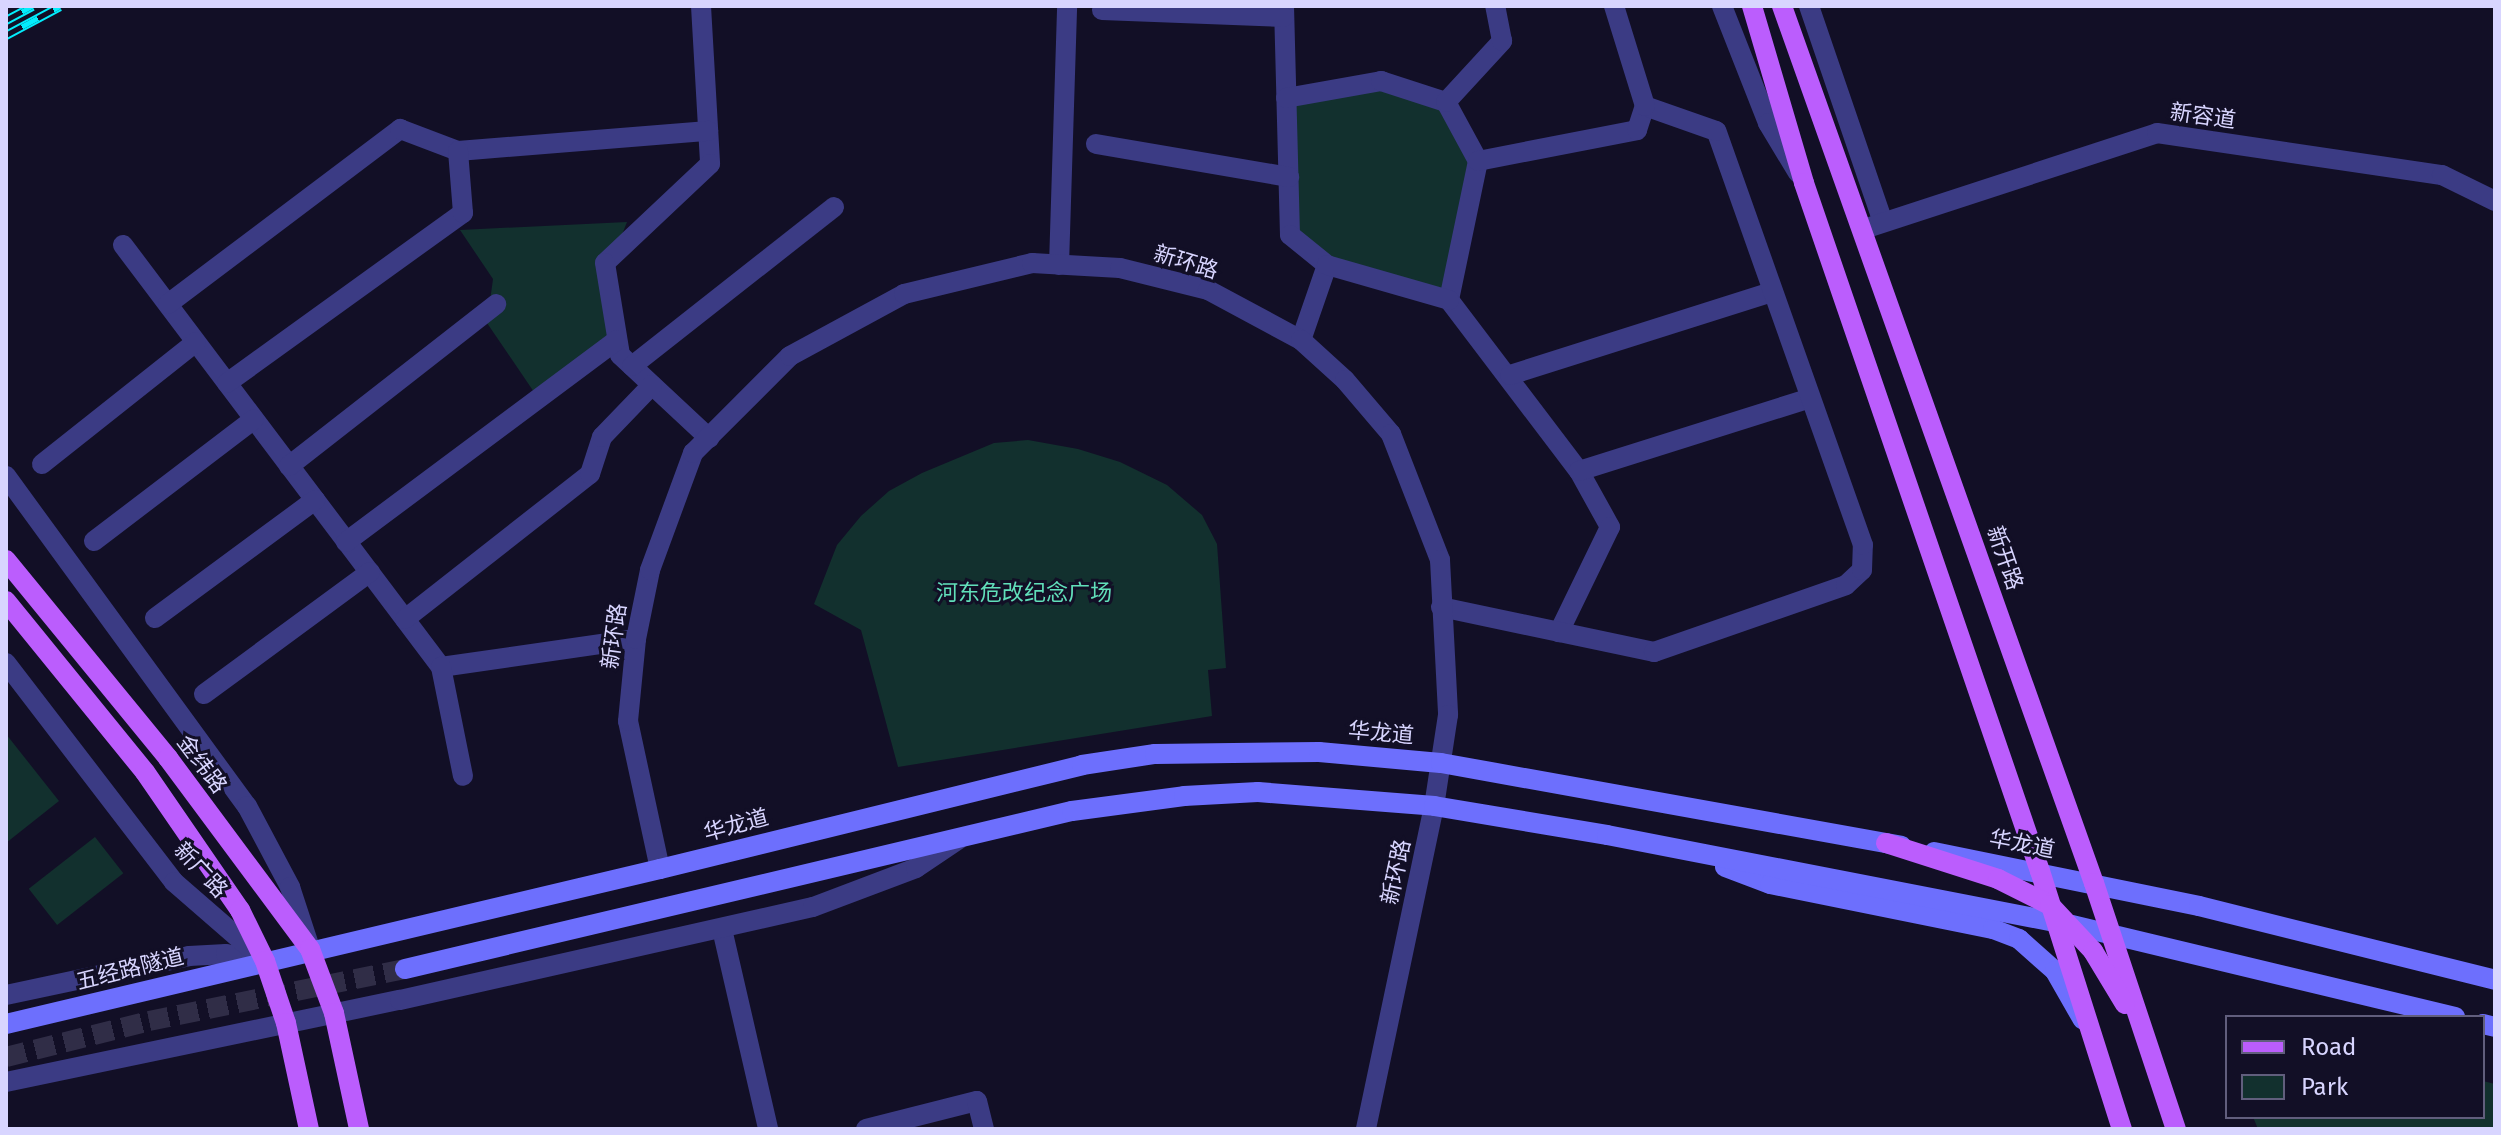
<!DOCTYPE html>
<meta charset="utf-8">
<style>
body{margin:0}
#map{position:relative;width:2501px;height:1135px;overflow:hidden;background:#120f26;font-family:"Fira Sans","Noto Sans SC",sans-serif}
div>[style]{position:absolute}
.green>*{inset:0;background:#12302e;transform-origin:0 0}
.secondary-tunnel>*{height:20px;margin-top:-10px;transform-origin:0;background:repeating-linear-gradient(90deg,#302d47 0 20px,transparent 0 30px)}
.minor>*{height:20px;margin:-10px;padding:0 10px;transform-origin:10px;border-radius:10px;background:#3b3b84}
.tertiary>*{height:20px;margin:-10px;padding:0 10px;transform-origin:10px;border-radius:10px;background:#3b3b84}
.secondary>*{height:20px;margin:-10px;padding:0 10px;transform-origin:10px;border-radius:10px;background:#6d6ffd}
.primary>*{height:20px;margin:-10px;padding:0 10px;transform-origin:10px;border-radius:10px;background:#bb5dfd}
.rail>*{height:9px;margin-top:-4.5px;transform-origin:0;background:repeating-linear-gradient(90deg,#120f26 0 18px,#03edfc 0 36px);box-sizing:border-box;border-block:2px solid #03edfc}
span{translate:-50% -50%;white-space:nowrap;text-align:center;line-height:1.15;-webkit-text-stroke:6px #120f26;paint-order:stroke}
.street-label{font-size:22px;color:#d8d5ff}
.park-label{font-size:22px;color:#61dfba}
.frame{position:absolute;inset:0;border:8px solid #d8d5ff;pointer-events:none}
.legend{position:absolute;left:2225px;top:1015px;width:260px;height:104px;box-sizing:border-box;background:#120f26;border:2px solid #615e7d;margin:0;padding:10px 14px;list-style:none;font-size:24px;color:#d8d5ff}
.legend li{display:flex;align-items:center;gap:16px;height:40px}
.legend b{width:40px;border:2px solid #615e7d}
</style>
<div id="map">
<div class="green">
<div style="clip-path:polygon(1373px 80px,1447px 100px,1480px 162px,1446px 294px,1288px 246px,1293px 102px)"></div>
<div style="clip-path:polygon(627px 222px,606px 275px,614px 338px,536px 395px,487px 323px,493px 279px,460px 230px)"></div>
<div style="clip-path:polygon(1028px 440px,1078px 449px,1120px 462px,1167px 485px,1202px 515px,1217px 544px,1226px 668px,1208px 670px,1212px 716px,898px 767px,861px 630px,814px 604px,837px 545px,861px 516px,889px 491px,922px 473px,994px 443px)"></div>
<div style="clip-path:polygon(6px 734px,59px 801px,6px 843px)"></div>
<div style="left:95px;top:837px;width:46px;height:84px;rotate:52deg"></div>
<div style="clip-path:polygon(2483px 1081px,2495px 1084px,2495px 1129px,2258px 1129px,2253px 1117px,2483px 1117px)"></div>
</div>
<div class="secondary-tunnel">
<div style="left:6px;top:1057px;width:147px;rotate:-14.1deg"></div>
<div style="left:149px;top:1021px;width:261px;rotate:-11.5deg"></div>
</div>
<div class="minor">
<div style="left:701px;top:6px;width:158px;rotate:86.7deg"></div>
<div style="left:710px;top:164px;width:144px;rotate:136.7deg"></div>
<div style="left:605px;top:263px;width:93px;rotate:80.7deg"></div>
<div style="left:620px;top:355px;width:122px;rotate:43deg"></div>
<div style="left:1284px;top:6px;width:229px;rotate:88.5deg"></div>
<div style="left:1290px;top:235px;width:48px;rotate:39deg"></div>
<div style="left:1327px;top:265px;width:79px;rotate:109.1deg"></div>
<div style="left:1722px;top:6px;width:126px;rotate:68.5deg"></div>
<div style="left:1768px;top:123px;width:58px;rotate:59deg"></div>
<div style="left:1809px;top:6px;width:228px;rotate:71.1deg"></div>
<div style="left:1102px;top:10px;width:182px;rotate:2.2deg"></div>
<div style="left:1286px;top:98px;width:97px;rotate:-10.1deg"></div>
<div style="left:1381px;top:81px;width:68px;rotate:17.9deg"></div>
<div style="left:1446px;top:102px;width:67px;rotate:61.5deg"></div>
<div style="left:1478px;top:161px;width:142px;rotate:101.8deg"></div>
<div style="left:1449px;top:300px;width:215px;rotate:52.8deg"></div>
<div style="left:1579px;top:471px;width:64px;rotate:61deg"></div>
<div style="left:1610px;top:527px;width:117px;rotate:115.9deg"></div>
<div style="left:1446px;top:102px;width:83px;rotate:-47.4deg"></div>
<div style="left:1502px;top:41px;width:36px;rotate:-101deg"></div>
<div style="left:1096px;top:144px;width:196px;rotate:9.7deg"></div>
<div style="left:1478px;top:161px;width:162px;rotate:-11deg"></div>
<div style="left:1637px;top:130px;width:25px;rotate:-72deg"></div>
<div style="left:1864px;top:229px;width:308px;rotate:-18.1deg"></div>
<div style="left:2157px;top:133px;width:288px;rotate:8.4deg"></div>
<div style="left:2442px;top:175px;width:59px;rotate:26.1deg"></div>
<div style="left:123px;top:245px;width:528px;rotate:53deg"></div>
<div style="left:441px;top:667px;width:197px;rotate:-8.2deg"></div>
<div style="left:1059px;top:265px;width:259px;rotate:-88.2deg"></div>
<div style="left:1327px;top:265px;width:127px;rotate:16deg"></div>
<div style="left:168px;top:304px;width:291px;rotate:-37deg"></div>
<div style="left:400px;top:129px;width:62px;rotate:20.8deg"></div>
<div style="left:458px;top:151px;width:251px;rotate:-4.6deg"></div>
<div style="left:632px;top:366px;width:257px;rotate:-38.2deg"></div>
<div style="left:1510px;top:375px;width:275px;rotate:-17.6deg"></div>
<div style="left:227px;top:383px;width:291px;rotate:-35.8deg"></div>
<div style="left:463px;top:213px;width:62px;rotate:-94.6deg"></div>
<div style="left:42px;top:464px;width:196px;rotate:-38.4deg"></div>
<div style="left:289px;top:466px;width:263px;rotate:-38deg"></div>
<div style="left:1579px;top:471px;width:242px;rotate:-17.5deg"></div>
<div style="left:94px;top:541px;width:201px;rotate:-37.3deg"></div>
<div style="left:346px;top:542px;width:338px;rotate:-36.7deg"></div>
<div style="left:1441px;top:607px;width:218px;rotate:11.9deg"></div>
<div style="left:1654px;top:652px;width:203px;rotate:-19.2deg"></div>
<div style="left:1846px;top:585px;width:22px;rotate:-43deg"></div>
<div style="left:1862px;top:570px;width:25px;rotate:-88deg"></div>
<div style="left:1863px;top:545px;width:439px;rotate:-109.5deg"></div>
<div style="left:1716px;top:131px;width:75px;rotate:-160.6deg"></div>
<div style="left:1645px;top:106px;width:105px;rotate:-107.2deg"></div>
<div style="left:155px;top:618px;width:199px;rotate:-36.4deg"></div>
<div style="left:405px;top:619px;width:235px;rotate:-38.1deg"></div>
<div style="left:590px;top:474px;width:39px;rotate:-72deg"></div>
<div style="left:602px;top:437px;width:72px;rotate:-46.1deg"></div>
<div style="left:441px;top:667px;width:111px;rotate:78.6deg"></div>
<div style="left:204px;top:694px;width:206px;rotate:-36.3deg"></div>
<div style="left:722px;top:929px;width:205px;rotate:77deg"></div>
<div style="left:6px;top:995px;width:187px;rotate:-12deg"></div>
<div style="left:189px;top:956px;width:37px;rotate:-3deg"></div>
<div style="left:226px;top:954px;width:40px;rotate:10deg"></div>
<div style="left:6px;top:1082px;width:402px;rotate:-11.8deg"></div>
<div style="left:400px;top:1000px;width:423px;rotate:-12.7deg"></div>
<div style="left:813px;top:907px;width:110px;rotate:-20.7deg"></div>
<div style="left:916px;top:868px;width:52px;rotate:-34deg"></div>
<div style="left:866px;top:1129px;width:114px;rotate:-14.2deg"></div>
<div style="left:977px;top:1101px;width:29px;rotate:76deg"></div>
</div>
<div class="tertiary">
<div style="left:6px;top:476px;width:409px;rotate:53.9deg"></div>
<div style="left:247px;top:806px;width:92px;rotate:62deg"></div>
<div style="left:290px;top:887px;width:61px;rotate:71.9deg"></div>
<div style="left:6px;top:663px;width:276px;rotate:52.5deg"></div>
<div style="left:174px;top:882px;width:121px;rotate:41deg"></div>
<div style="left:660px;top:869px;width:151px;rotate:-102.2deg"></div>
<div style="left:628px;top:721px;width:82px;rotate:-84.4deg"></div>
<div style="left:636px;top:639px;width:70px;rotate:-78.5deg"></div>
<div style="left:650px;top:570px;width:125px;rotate:-69.8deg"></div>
<div style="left:693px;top:453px;width:137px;rotate:-45deg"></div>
<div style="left:790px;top:356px;width:130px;rotate:-28.5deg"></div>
<div style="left:904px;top:294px;width:132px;rotate:-13.6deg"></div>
<div style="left:1032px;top:263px;width:88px;rotate:3.3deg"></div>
<div style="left:1120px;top:268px;width:91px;rotate:14deg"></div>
<div style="left:1208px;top:290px;width:106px;rotate:28.3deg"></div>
<div style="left:1301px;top:340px;width:59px;rotate:42.3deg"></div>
<div style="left:1345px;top:380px;width:71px;rotate:49.6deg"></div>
<div style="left:1391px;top:434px;width:135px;rotate:68.7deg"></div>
<div style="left:1440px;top:560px;width:155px;rotate:87deg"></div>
<div style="left:1448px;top:715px;width:92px;rotate:98.7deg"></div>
<div style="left:1434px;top:806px;width:330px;rotate:101.9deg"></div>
</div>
<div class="secondary">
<div style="left:1934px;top:852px;width:270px;rotate:11.5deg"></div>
<div style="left:2199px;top:906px;width:305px;rotate:14deg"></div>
<div style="left:1725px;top:867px;width:48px;rotate:20.7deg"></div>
<div style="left:1770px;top:884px;width:227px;rotate:11.4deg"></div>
<div style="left:1993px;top:929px;width:28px;rotate:21deg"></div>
<div style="left:2019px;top:939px;width:48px;rotate:41.6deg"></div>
<div style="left:2055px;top:971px;width:56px;rotate:60.3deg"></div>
<div style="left:405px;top:969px;width:685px;rotate:-13.33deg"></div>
<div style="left:1072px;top:811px;width:113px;rotate:-7.6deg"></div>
<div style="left:1184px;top:796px;width:74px;rotate:-3.1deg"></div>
<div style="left:1258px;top:792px;width:177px;rotate:4.5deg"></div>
<div style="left:1434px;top:806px;width:175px;rotate:9.5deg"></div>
<div style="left:1607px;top:835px;width:474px;rotate:11deg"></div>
<div style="left:2072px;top:925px;width:394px;rotate:13.5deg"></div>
<div style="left:6px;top:1024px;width:672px;rotate:-13.33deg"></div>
<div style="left:660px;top:869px;width:435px;rotate:-13.8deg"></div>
<div style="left:1082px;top:765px;width:74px;rotate:-8.6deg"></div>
<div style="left:1155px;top:754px;width:164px;rotate:-0.7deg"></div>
<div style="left:1319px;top:752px;width:122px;rotate:5.2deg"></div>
<div style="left:1441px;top:763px;width:468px;rotate:10.2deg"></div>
<div style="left:2483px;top:1024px;width:12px;rotate:14deg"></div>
</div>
<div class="primary">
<div style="left:1752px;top:6px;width:184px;rotate:73.6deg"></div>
<div style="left:1804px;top:183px;width:727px;rotate:71.07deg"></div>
<div style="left:2040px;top:871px;width:271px;rotate:72.4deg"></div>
<div style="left:1782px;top:6px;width:931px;rotate:70.42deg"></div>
<div style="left:2094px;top:883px;width:259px;rotate:71.6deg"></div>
<div style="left:6px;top:560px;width:256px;rotate:50.7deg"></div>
<div style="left:168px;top:758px;width:238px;rotate:53.4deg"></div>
<div style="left:310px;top:949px;width:68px;rotate:69.4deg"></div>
<div style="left:334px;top:1013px;width:119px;rotate:77.8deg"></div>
<div style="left:6px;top:601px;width:220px;rotate:50.9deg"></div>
<div style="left:145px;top:772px;width:168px;rotate:55.5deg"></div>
<div style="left:240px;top:910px;width:57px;rotate:63.9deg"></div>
<div style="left:265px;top:961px;width:65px;rotate:71.3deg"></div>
<div style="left:286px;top:1023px;width:108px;rotate:77.8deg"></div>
<div style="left:1886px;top:843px;width:118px;rotate:17.8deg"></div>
<div style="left:1998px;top:879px;width:58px;rotate:26.6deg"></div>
<div style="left:2050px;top:905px;width:63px;rotate:46.9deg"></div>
<div style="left:2093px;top:951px;width:62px;rotate:58.9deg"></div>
</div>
<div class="rail">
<div style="left:6px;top:20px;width:30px;rotate:-28deg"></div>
<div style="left:6px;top:35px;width:61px;rotate:-28.2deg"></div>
</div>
<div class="street-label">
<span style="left:2203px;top:116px;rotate:8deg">新容道</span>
<span style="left:1186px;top:262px;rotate:17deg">新环路</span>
<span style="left:2005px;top:558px;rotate:71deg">新开路</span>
<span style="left:614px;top:636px;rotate:-82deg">新环路</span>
<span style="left:1381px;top:733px;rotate:5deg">华龙道</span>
<span style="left:202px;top:764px;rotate:53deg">金纬路</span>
<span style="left:736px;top:825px;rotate:-15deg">华龙道</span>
<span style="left:2022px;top:844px;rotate:11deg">华龙道</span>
<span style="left:201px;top:870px;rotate:47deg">新广路</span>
<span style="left:1396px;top:872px;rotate:-78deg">新环路</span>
<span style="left:130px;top:969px;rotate:-14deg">五经路隧道</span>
</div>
<div class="park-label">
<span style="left:1024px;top:593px">河东危改纪念广场</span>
</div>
<div class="frame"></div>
<ul class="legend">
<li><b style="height:10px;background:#bb5dfd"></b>Road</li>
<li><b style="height:22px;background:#12302e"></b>Park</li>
</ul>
</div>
